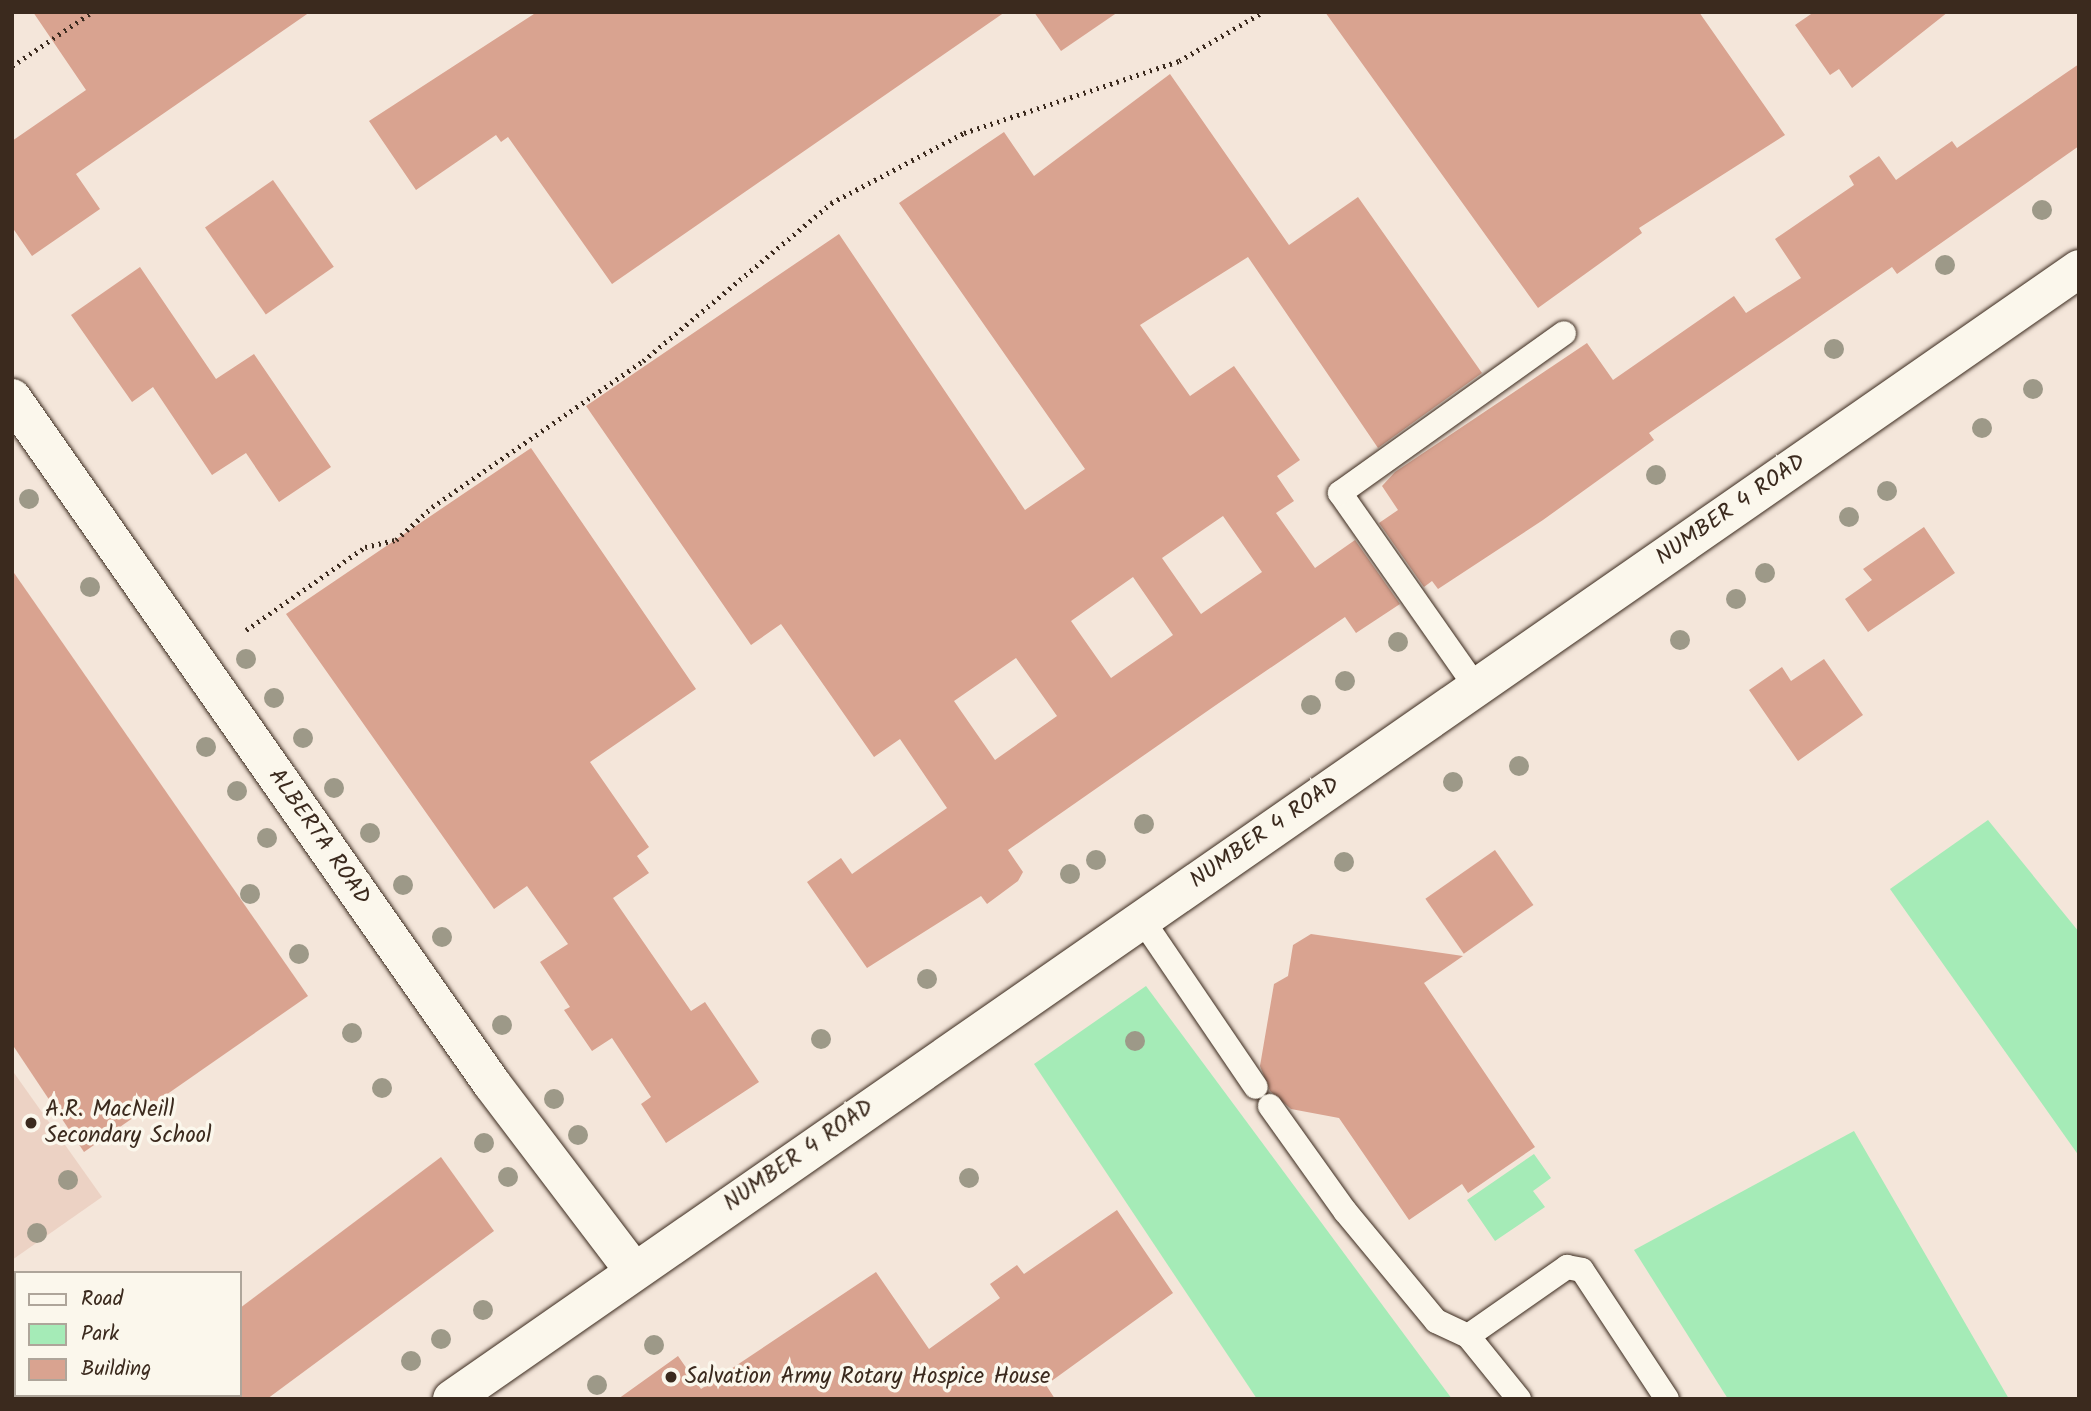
<!DOCTYPE html>
<style>
body{margin:0}
#map{position:relative;width:2091px;height:1411px;overflow:hidden;background:#f4e6da;font-family:Kalam,sans-serif}
div>[style]{position:absolute}
.built>*{inset:0;background:#ecd2c4}
.green>*{inset:0;background:#a5ebb7}
.building>*{inset:0;background:#d9a390;transform-origin:0 0}
.path>*{height:4.5px;margin-top:-2.25px;transform-origin:0;background:repeating-linear-gradient(90deg,#3b2a1e 0 2px,transparent 0 7px)}
.roads{filter:drop-shadow(0 0 2px #3b2a1e) drop-shadow(0 0 2px #3b2a1e)}
.lane>*{height:24px;margin:-12px;padding:0 12px;transform-origin:12px;border-radius:12px;background:#fbf7ec}
.street>*{height:38px;margin:-19px;padding:0 19px;transform-origin:19px;border-radius:19px;background:#fbf7ec}
.secondary>*{height:38px;margin:-19px;padding:0 19px;transform-origin:19px;border-radius:19px;background:#fbf7ec}
.trees>*{width:20px;height:20px;margin:-10px;border-radius:50%;background:#9d9988}
.dots>*{width:19px;height:19px;translate:-50% -50%;box-sizing:border-box;border:4px solid #fbf7ec;border-radius:50%}
span{translate:-50% -50%;white-space:nowrap;text-align:center;line-height:1.15;-webkit-text-stroke:7px #fbf7ec;paint-order:stroke}
.street-label{font-size:23px;color:#3b2a1e}
.poi-label{font-size:23px;color:#3b2a1e}
.left{translate:0 -50%;text-align:left}
.frame{position:absolute;inset:0;border:14px solid #3b2a1e;pointer-events:none}
.legend{position:absolute;left:14px;top:1271px;width:228px;height:126px;box-sizing:border-box;background:#fbf7ec;border:2px solid #aea59a;margin:0;padding:9px 12px;list-style:none;font-size:21px;color:#3b2a1e}
.legend li{display:flex;align-items:center;gap:14px;height:35px}
.legend b{width:35px;border:2px solid #aea59a}
</style>
<div id="map">
<div class="built">
<div style="clip-path:polygon(12px 1070px,102px 1197px,12px 1260px)"></div>
</div>
<div class="green">
<div style="clip-path:polygon(1988px 820px,2079px 932px,2079px 1156px,1890px 889px)"></div>
<div style="clip-path:polygon(1146px 986px,1452px 1399px,1257px 1399px,1034px 1064px)"></div>
<div style="clip-path:polygon(1854px 1131px,2009px 1399px,1728px 1399px,1634px 1250px)"></div>
<div style="clip-path:polygon(1534px 1154px,1551px 1178px,1533px 1191px,1545px 1207px,1495px 1241px,1467px 1200px)"></div>
</div>
<div class="building">
<div style="clip-path:polygon(33px 12px,310px 12px,76px 174px,100px 209px,32px 256px,12px 227px,12px 141px,86px 90px)"></div>
<div style="clip-path:polygon(537px 12px,1005px 12px,612px 284px,508px 137px,501px 142px,496px 135px,416px 190px,369px 121px)"></div>
<div style="clip-path:polygon(1034px 12px,1118px 12px,1061px 51px)"></div>
<div style="clip-path:polygon(1325px 12px,1699px 12px,1785px 135px,1639px 228px,1642px 233px,1538px 308px)"></div>
<div style="clip-path:polygon(1814px 12px,1948px 12px,1852px 88px,1839px 69px,1830px 75px,1795px 25px)"></div>
<div style="clip-path:polygon(2079px 64px,2079px 146px,1897px 274px,1892px 267px,1649px 433px,1654px 440px,1543px 520px,1438px 589px,1432px 581px,1424px 587px,1379px 523px,1398px 510px,1382px 486px,1395px 472px,1587px 343px,1613px 380px,1734px 296px,1746px 313px,1801px 278px,1775px 239px,1854px 185px,1849px 176px,1879px 156px,1896px 180px,1952px 141px,1957px 148px)"></div>
<div style="clip-path:polygon(evenodd,1170px 74px,1289px 245px,1358px 197px,1482px 373px,1378px 448px,1248px 257px,1140px 325px,1190px 396px,1234px 366px,1300px 460px,1277px 476px,1294px 501px,1276px 513px,1315px 568px,1355px 540px,1400px 604px,1356px 633px,1345px 617px,1216px 705px,1008px 850px,1023px 872px,1018px 881px,987px 904px,981px 896px,867px 968px,807px 882px,841px 858px,852px 874px,947px 808px,900px 739px,874px 757px,781px 624px,751px 645px,586px 406px,839px 234px,1025px 510px,1085px 469px,899px 203px,1004px 132px,1034px 176px,1170px 74px,1223px 516px,1262px 572px,1201px 614px,1162px 558px,1223px 516px,1170px 74px,1133px 577px,1173px 635px,1111px 678px,1071px 621px,1133px 577px,1170px 74px,1016px 658px,1057px 716px,995px 760px,954px 701px,1016px 658px)"></div>
<div style="left:273px;top:180px;width:106px;height:83px;rotate:55deg"></div>
<div style="clip-path:polygon(140px 267px,216px 379px,254px 354px,331px 467px,279px 502px,246px 453px,212px 475px,153px 387px,132px 402px,71px 315px)"></div>
<div style="clip-path:polygon(531px 448px,696px 689px,590px 762px,649px 847px,637px 856px,649px 873px,613px 898px,691px 1011px,705px 1002px,759px 1082px,666px 1143px,641px 1104px,651px 1097px,612px 1038px,592px 1051px,564px 1010px,570px 1007px,540px 962px,568px 944px,527px 886px,494px 909px,286px 614px)"></div>
<div style="clip-path:polygon(1924px 527px,1955px 573px,1868px 632px,1845px 599px,1872px 580px,1863px 569px)"></div>
<div style="clip-path:polygon(12px 570px,308px 996px,84px 1152px,12px 1044px)"></div>
<div style="clip-path:polygon(1824px 659px,1863px 715px,1798px 761px,1749px 690px,1782px 667px,1791px 681px)"></div>
<div style="left:1495px;top:850px;width:67px;height:85px;rotate:55deg"></div>
<div style="clip-path:polygon(1311px 934px,1463px 956px,1424px 983px,1535px 1147px,1468px 1193px,1462px 1184px,1409px 1220px,1339px 1118px,1291px 1109px,1270px 1091px,1260px 1066px,1274px 984px,1288px 976px,1293px 945px)"></div>
<div style="clip-path:polygon(441px 1157px,494px 1231px,267px 1399px,240px 1399px,240px 1308px)"></div>
<div style="clip-path:polygon(1117px 1210px,1173px 1293px,1046px 1385px,1055px 1399px,618px 1399px,678px 1356px,701px 1389px,876px 1272px,929px 1349px,1000px 1298px,990px 1284px,1017px 1265px,1024px 1274px)"></div>
</div>
<div class="path">
<div style="left:12px;top:66px;width:97px;rotate:-34deg"></div>
<div style="left:246px;top:630px;width:145px;rotate:-34.9deg"></div>
<div style="left:365px;top:547px;width:32px;rotate:-13deg"></div>
<div style="left:396px;top:540px;width:49px;rotate:-42.5deg"></div>
<div style="left:432px;top:507px;width:257px;rotate:-34.7deg"></div>
<div style="left:643px;top:361px;width:246px;rotate:-40deg"></div>
<div style="left:831px;top:203px;width:150px;rotate:-27.8deg"></div>
<div style="left:964px;top:133px;width:227px;rotate:-18.5deg"></div>
<div style="left:1179px;top:61px;width:97px;rotate:-30.3deg"></div>
</div>
<div class="roads">
<div class="lane">
<div style="left:1476px;top:687px;width:237px;rotate:-125deg"></div>
<div style="left:1340px;top:493px;width:275px;rotate:-35.5deg"></div>
<div style="left:1141px;top:918px;width:204px;rotate:55.8deg"></div>
<div style="left:1270px;top:1106px;width:129px;rotate:54.5deg"></div>
<div style="left:1345px;top:1211px;width:143px;rotate:50.4deg"></div>
<div style="left:1436px;top:1321px;width:35px;rotate:25deg"></div>
<div style="left:1468px;top:1336px;width:81px;rotate:51deg"></div>
<div style="left:1468px;top:1336px;width:121px;rotate:-34.9deg"></div>
<div style="left:1567px;top:1267px;width:15px;rotate:11deg"></div>
<div style="left:1582px;top:1270px;width:154px;rotate:56.6deg"></div>
</div>
<div class="street">
<div style="left:12px;top:398px;width:837px;rotate:55.02deg"></div>
<div style="left:492px;top:1084px;width:235px;rotate:52.8deg"></div>
</div>
<div class="secondary">
<div style="left:452px;top:1399px;width:1981px;rotate:-34.78deg"></div>
</div>
</div>
<div class="trees">
<div style="left:2042px;top:210px"></div>
<div style="left:1945px;top:265px"></div>
<div style="left:1834px;top:349px"></div>
<div style="left:2033px;top:389px"></div>
<div style="left:1982px;top:428px"></div>
<div style="left:1656px;top:475px"></div>
<div style="left:1887px;top:491px"></div>
<div style="left:29px;top:499px"></div>
<div style="left:1849px;top:517px"></div>
<div style="left:1765px;top:573px"></div>
<div style="left:90px;top:587px"></div>
<div style="left:1736px;top:599px"></div>
<div style="left:1680px;top:640px"></div>
<div style="left:1398px;top:642px"></div>
<div style="left:246px;top:659px"></div>
<div style="left:1345px;top:681px"></div>
<div style="left:274px;top:698px"></div>
<div style="left:1311px;top:705px"></div>
<div style="left:303px;top:738px"></div>
<div style="left:206px;top:747px"></div>
<div style="left:1519px;top:766px"></div>
<div style="left:1453px;top:782px"></div>
<div style="left:334px;top:788px"></div>
<div style="left:237px;top:791px"></div>
<div style="left:1144px;top:824px"></div>
<div style="left:370px;top:833px"></div>
<div style="left:267px;top:838px"></div>
<div style="left:1096px;top:860px"></div>
<div style="left:1344px;top:862px"></div>
<div style="left:1070px;top:874px"></div>
<div style="left:403px;top:885px"></div>
<div style="left:250px;top:894px"></div>
<div style="left:442px;top:937px"></div>
<div style="left:299px;top:954px"></div>
<div style="left:927px;top:979px"></div>
<div style="left:502px;top:1025px"></div>
<div style="left:352px;top:1033px"></div>
<div style="left:821px;top:1039px"></div>
<div style="left:1135px;top:1041px"></div>
<div style="left:382px;top:1088px"></div>
<div style="left:554px;top:1099px"></div>
<div style="left:578px;top:1135px"></div>
<div style="left:484px;top:1143px"></div>
<div style="left:508px;top:1177px"></div>
<div style="left:969px;top:1178px"></div>
<div style="left:68px;top:1180px"></div>
<div style="left:37px;top:1233px"></div>
<div style="left:483px;top:1310px"></div>
<div style="left:441px;top:1339px"></div>
<div style="left:654px;top:1345px"></div>
<div style="left:411px;top:1361px"></div>
<div style="left:597px;top:1385px"></div>
</div>
<div class="dots">
<div style="left:31px;top:1123px;background:#3b2a1e"></div>
<div style="left:671px;top:1377px;background:#3b2a1e"></div>
</div>
<div class="street-label">
<span style="left:1731px;top:510px;rotate:-35deg">NUMBER 4 ROAD</span>
<span style="left:1265px;top:833px;rotate:-35deg">NUMBER 4 ROAD</span>
<span style="left:319px;top:837px;rotate:55deg">ALBERTA ROAD</span>
<span style="left:799px;top:1156px;rotate:-35deg">NUMBER 4 ROAD</span>
</div>
<div class="poi-label">
<span class="left" style="left:45px;top:1123px">A.R. MacNeill<br>Secondary School</span>
<span class="left" style="left:685px;top:1377px">Salvation Army Rotary Hospice House</span>
</div>
<div class="frame"></div>
<ul class="legend">
<li><b style="height:9px;background:#fbf7ec"></b>Road</li>
<li><b style="height:19px;background:#a5ebb7"></b>Park</li>
<li><b style="height:19px;background:#d9a390"></b>Building</li>
</ul>
</div>
